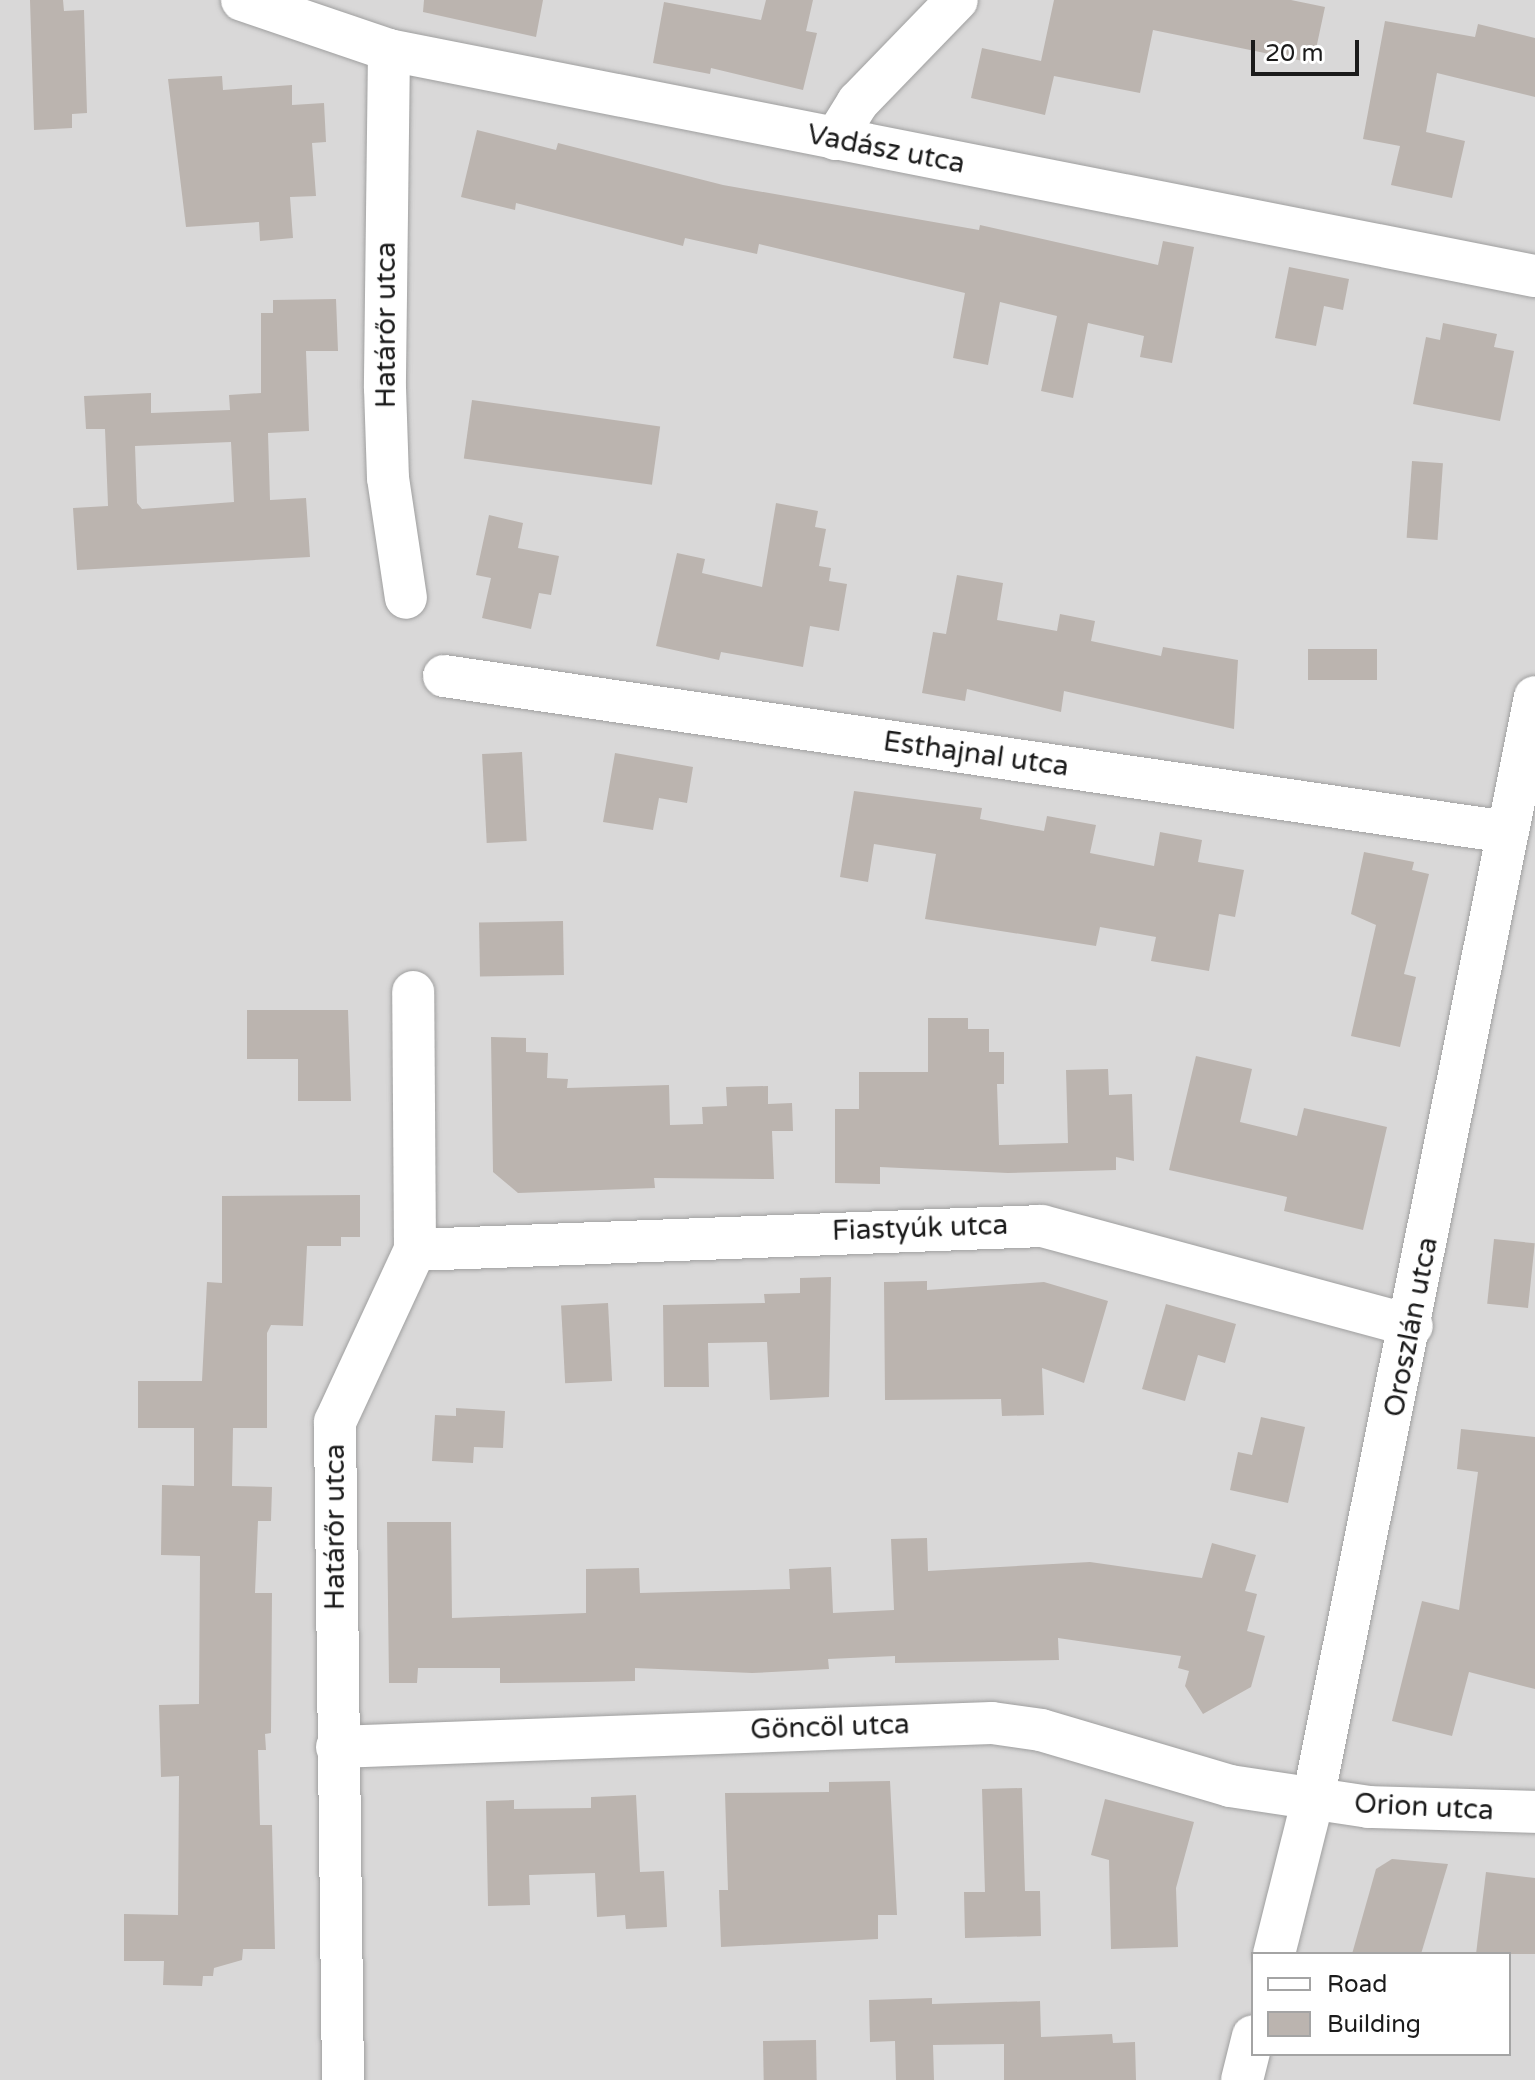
<!DOCTYPE html>
<meta charset="utf-8">
<style>
body{margin:0}
#map{position:relative;width:1535px;height:2080px;overflow:hidden;background:#ebe8e2;font-family:"Varela Round",sans-serif}
div>[style]{position:absolute}
.residential>*{inset:0;background:#d9d8d8}
.building>*{inset:0;background:#bbb4af;transform-origin:0 0}
.roads{filter:drop-shadow(0 0 2px #9f9f9f) drop-shadow(0 0 2px #9f9f9f)}
.minor>*{height:42px;margin:-21px;padding:0 21px;transform-origin:21px;border-radius:21px;background:#fff}
span{translate:-50% -50%;white-space:nowrap;text-align:center;line-height:1.15;-webkit-text-stroke:6px #fff;paint-order:stroke}
.street-label{font-size:28px;color:#1b1b1b}
.legend{position:absolute;left:1251px;top:1952px;width:260px;height:104px;box-sizing:border-box;background:#fff;border:2px solid #a4a4a4;margin:0;padding:10px 14px;list-style:none;font-size:24px;color:#1b1b1b}
.legend li{display:flex;align-items:center;gap:16px;height:40px}
.legend b{width:40px;border:2px solid #a4a4a4}
.scale{position:absolute;left:1251px;top:40px;width:108px;height:36px;box-sizing:border-box;border:4px solid #1b1b1b;border-top:0;padding-left:10px;font-size:24px;line-height:28px;white-space:nowrap;color:#1b1b1b;-webkit-text-stroke:6px #fff;paint-order:stroke}
</style>
<div id="map">
<div class="residential">
<div style="clip-path:polygon(evenodd,0 0,1535px 0,1535px 2080px,0 2080px,0 0,1253px 1954px,1509px 1954px,1509px 2054px,1253px 2054px,1253px 1954px)"></div>
</div>
<div class="building">
<div style="clip-path:polygon(30px 0,63px 0,64px 11px,84px 10px,87px 113px,72px 114px,72px 128px,34px 130px)"></div>
<div style="clip-path:polygon(424px 0,543px 0,536px 37px,423px 12px)"></div>
<div style="clip-path:polygon(766px 0,813px 0,806px 31px,817px 33px,803px 90px,711px 68px,710px 74px,653px 63px,664px 2px,761px 20px)"></div>
<div style="clip-path:polygon(1054px 0,1291px 0,1325px 7px,1313px 63px,1153px 30px,1140px 93px,1054px 76px,1045px 115px,971px 98px,982px 48px,1041px 61px)"></div>
<div style="clip-path:polygon(1385px 21px,1475px 37px,1478px 24px,1535px 38px,1535px 97px,1437px 73px,1426px 132px,1465px 141px,1452px 198px,1391px 185px,1400px 146px,1363px 139px)"></div>
<div style="clip-path:polygon(222px 76px,223px 90px,292px 85px,292px 105px,324px 103px,326px 142px,312px 143px,316px 196px,290px 197px,293px 238px,260px 241px,259px 222px,186px 227px,168px 79px)"></div>
<div style="clip-path:polygon(477px 130px,556px 150px,558px 143px,723px 185px,979px 230px,980px 225px,1158px 265px,1163px 241px,1194px 247px,1172px 363px,1140px 357px,1144px 336px,1088px 323px,1073px 398px,1041px 391px,1057px 316px,1000px 302px,988px 365px,953px 358px,965px 293px,759px 244px,757px 254px,685px 238px,683px 246px,516px 203px,515px 210px,461px 197px)"></div>
<div style="clip-path:polygon(1289px 267px,1349px 279px,1343px 310px,1324px 306px,1316px 346px,1275px 338px)"></div>
<div style="clip-path:polygon(evenodd,336px 299px,338px 351px,306px 351px,309px 431px,268px 433px,270px 500px,306px 498px,310px 557px,77px 570px,73px 508px,108px 506px,105px 429px,86px 429px,84px 396px,151px 393px,151px 413px,230px 410px,229px 395px,261px 393px,261px 313px,273px 313px,273px 300px,336px 299px,231px 442px,234px 502px,142px 509px,137px 503px,135px 446px,231px 442px)"></div>
<div style="clip-path:polygon(1443px 323px,1497px 334px,1494px 347px,1514px 351px,1500px 421px,1413px 404px,1426px 337px,1440px 340px)"></div>
<div style="left:472px;top:400px;width:190px;height:59px;rotate:8deg"></div>
<div style="left:1412px;top:461px;width:31px;height:77px;rotate:4deg"></div>
<div style="clip-path:polygon(776px 503px,818px 511px,815px 527px,826px 529px,819px 566px,831px 568px,829px 581px,847px 584px,839px 631px,810px 626px,803px 667px,721px 652px,719px 660px,656px 646px,677px 553px,705px 559px,702px 573px,762px 587px)"></div>
<div style="clip-path:polygon(489px 515px,523px 523px,518px 548px,559px 556px,551px 595px,539px 593px,531px 629px,482px 618px,491px 578px,476px 575px)"></div>
<div style="clip-path:polygon(957px 575px,1003px 583px,997px 620px,1057px 631px,1060px 614px,1095px 621px,1091px 641px,1161px 656px,1163px 647px,1238px 660px,1234px 729px,1064px 691px,1061px 712px,967px 689px,965px 701px,922px 693px,933px 632px,946px 634px)"></div>
<div style="left:1308px;top:649px;width:69px;height:31px"></div>
<div style="left:522px;top:752px;width:89px;height:40px;rotate:87deg"></div>
<div style="clip-path:polygon(615px 753px,693px 767px,687px 803px,659px 798px,653px 830px,603px 822px)"></div>
<div style="clip-path:polygon(854px 791px,982px 808px,980px 819px,1044px 831px,1047px 816px,1096px 825px,1090px 853px,1154px 866px,1160px 832px,1202px 840px,1198px 862px,1244px 870px,1235px 917px,1219px 914px,1209px 971px,1151px 961px,1156px 937px,1100px 927px,1096px 946px,925px 919px,936px 854px,874px 844px,868px 882px,840px 877px)"></div>
<div style="clip-path:polygon(1364px 852px,1414px 862px,1412px 870px,1429px 874px,1404px 974px,1416px 977px,1400px 1047px,1351px 1036px,1376px 925px,1351px 914px)"></div>
<div style="left:563px;top:921px;width:54px;height:84px;rotate:89deg"></div>
<div style="clip-path:polygon(247px 1010px,348px 1010px,351px 1101px,298px 1101px,298px 1059px,247px 1059px)"></div>
<div style="clip-path:polygon(928px 1018px,968px 1018px,968px 1029px,989px 1029px,989px 1052px,1004px 1052px,1004px 1084px,997px 1084px,999px 1145px,1068px 1143px,1066px 1070px,1108px 1069px,1109px 1095px,1132px 1094px,1134px 1161px,1116px 1157px,1116px 1170px,1008px 1173px,880px 1167px,880px 1184px,835px 1183px,835px 1109px,859px 1109px,859px 1072px,928px 1072px)"></div>
<div style="clip-path:polygon(491px 1037px,526px 1038px,526px 1052px,548px 1053px,547px 1078px,568px 1079px,567px 1088px,669px 1085px,670px 1125px,703px 1124px,702px 1107px,727px 1106px,726px 1087px,768px 1086px,768px 1104px,792px 1103px,793px 1131px,772px 1131px,774px 1179px,654px 1178px,655px 1188px,518px 1193px,493px 1172px)"></div>
<div style="clip-path:polygon(1196px 1056px,1252px 1069px,1240px 1122px,1297px 1136px,1304px 1108px,1387px 1127px,1363px 1230px,1284px 1211px,1287px 1197px,1169px 1170px)"></div>
<div style="clip-path:polygon(360px 1195px,360px 1237px,341px 1237px,341px 1246px,307px 1246px,303px 1326px,271px 1325px,267px 1333px,267px 1428px,233px 1428px,232px 1486px,272px 1487px,271px 1521px,258px 1521px,255px 1593px,272px 1593px,271px 1733px,265px 1734px,266px 1750px,258px 1750px,260px 1825px,272px 1825px,275px 1949px,243px 1949px,242px 1960px,214px 1968px,213px 1976px,203px 1976px,202px 1986px,163px 1985px,164px 1961px,124px 1961px,124px 1914px,178px 1915px,179px 1776px,161px 1777px,159px 1705px,199px 1704px,200px 1556px,161px 1555px,162px 1485px,194px 1486px,194px 1428px,138px 1428px,138px 1381px,202px 1381px,207px 1282px,222px 1283px,222px 1196px)"></div>
<div style="left:1494px;top:1239px;width:41px;height:65px;rotate:6deg"></div>
<div style="clip-path:polygon(831px 1277px,829px 1397px,770px 1400px,767px 1342px,708px 1343px,709px 1387px,664px 1387px,663px 1305px,765px 1303px,764px 1294px,800px 1293px,800px 1278px)"></div>
<div style="clip-path:polygon(927px 1281px,927px 1290px,1044px 1282px,1108px 1301px,1084px 1383px,1042px 1368px,1044px 1415px,1002px 1416px,1001px 1399px,885px 1400px,884px 1282px)"></div>
<div style="left:608px;top:1303px;width:78px;height:47px;rotate:87deg"></div>
<div style="clip-path:polygon(1166px 1304px,1236px 1324px,1225px 1363px,1198px 1355px,1185px 1401px,1142px 1389px)"></div>
<div style="clip-path:polygon(456px 1408px,505px 1411px,503px 1448px,474px 1447px,473px 1463px,432px 1461px,435px 1415px,456px 1416px)"></div>
<div style="clip-path:polygon(1261px 1417px,1305px 1427px,1288px 1503px,1230px 1490px,1238px 1452px,1252px 1455px)"></div>
<div style="clip-path:polygon(1461px 1429px,1535px 1437px,1535px 1689px,1469px 1672px,1452px 1736px,1392px 1721px,1422px 1601px,1459px 1610px,1478px 1472px,1457px 1469px)"></div>
<div style="clip-path:polygon(387px 1522px,451px 1522px,452px 1618px,586px 1613px,586px 1569px,639px 1568px,640px 1593px,790px 1589px,789px 1569px,831px 1567px,833px 1613px,894px 1610px,891px 1539px,927px 1538px,928px 1571px,1090px 1562px,1202px 1578px,1212px 1543px,1256px 1555px,1245px 1591px,1257px 1594px,1247px 1631px,1265px 1636px,1251px 1687px,1203px 1714px,1185px 1686px,1189px 1671px,1178px 1668px,1181px 1656px,1058px 1638px,1059px 1660px,895px 1663px,895px 1656px,828px 1659px,829px 1669px,752px 1673px,635px 1668px,635px 1681px,588px 1682px,500px 1683px,500px 1668px,418px 1668px,417px 1683px,389px 1683px)"></div>
<div style="clip-path:polygon(890px 1781px,897px 1915px,878px 1915px,878px 1939px,721px 1947px,719px 1890px,728px 1890px,725px 1793px,829px 1792px,829px 1782px)"></div>
<div style="clip-path:polygon(1022px 1788px,1025px 1891px,1040px 1891px,1041px 1936px,965px 1938px,964px 1892px,985px 1892px,982px 1789px)"></div>
<div style="clip-path:polygon(636px 1795px,640px 1872px,664px 1871px,667px 1927px,626px 1929px,625px 1915px,597px 1917px,595px 1873px,529px 1875px,530px 1905px,488px 1906px,486px 1801px,514px 1800px,514px 1809px,591px 1808px,591px 1797px)"></div>
<div style="clip-path:polygon(1105px 1799px,1194px 1822px,1176px 1888px,1178px 1947px,1111px 1949px,1109px 1860px,1091px 1855px)"></div>
<div style="clip-path:polygon(1392px 1859px,1448px 1864px,1421px 1954px,1352px 1954px,1376px 1869px)"></div>
<div style="clip-path:polygon(1486px 1872px,1535px 1878px,1535px 1954px,1476px 1954px)"></div>
<div style="clip-path:polygon(932px 1998px,932px 2004px,1040px 2001px,1041px 2037px,1112px 2034px,1113px 2043px,1135px 2042px,1136px 2080px,1004px 2080px,1004px 2044px,933px 2045px,934px 2080px,896px 2080px,895px 2041px,870px 2042px,869px 2000px)"></div>
<div style="left:816px;top:2040px;width:40px;height:53px;rotate:89deg"></div>
</div>
<div class="roads">
<div class="minor">
<div style="left:242px;top:0;width:155px;rotate:18.8deg"></div>
<div style="left:389px;top:50px;width:1168px;rotate:11.16deg"></div>
<div style="left:389px;top:50px;width:338px;rotate:90.7deg"></div>
<div style="left:385px;top:388px;width:90px;rotate:88.1deg"></div>
<div style="left:388px;top:478px;width:121px;rotate:81.5deg"></div>
<div style="left:835px;top:139px;width:44px;rotate:-58.1deg"></div>
<div style="left:858px;top:102px;width:142px;rotate:-45.9deg"></div>
<div style="left:444px;top:676px;width:1074px;rotate:8.35deg"></div>
<div style="left:415px;top:1250px;width:627px;rotate:-2.19deg"></div>
<div style="left:1042px;top:1226px;width:383px;rotate:15.1deg"></div>
<div style="left:337px;top:1747px;width:655px;rotate:-2.1deg"></div>
<div style="left:992px;top:1723px;width:49px;rotate:8.1deg"></div>
<div style="left:1041px;top:1730px;width:197px;rotate:16.5deg"></div>
<div style="left:1230px;top:1786px;width:141px;rotate:8.6deg"></div>
<div style="left:1369px;top:1807px;width:166px;rotate:1.7deg"></div>
<div style="left:1274px;top:1954px;width:160px;rotate:-75.9deg"></div>
<div style="left:1313px;top:1799px;width:1124px;rotate:-78.61deg"></div>
<div style="left:343px;top:2080px;width:658px;rotate:-90.7deg"></div>
<div style="left:335px;top:1422px;width:190px;rotate:-65.1deg"></div>
<div style="left:415px;top:1250px;width:258px;rotate:-90.4deg"></div>
<div style="left:1242px;top:2080px;width:45px;rotate:-76deg"></div>
</div>
</div>
<div class="street-label">
<span style="left:886px;top:149px;rotate:11deg">Vadász utca</span>
<span style="left:386px;top:325px;rotate:-90deg">Határőr utca</span>
<span style="left:976px;top:754px;rotate:8deg">Esthajnal utca</span>
<span style="left:920px;top:1228px;rotate:-2deg">Fiastyúk utca</span>
<span style="left:1411px;top:1327px;rotate:-79deg">Oroszlán utca</span>
<span style="left:335px;top:1527px;rotate:-90deg">Határőr utca</span>
<span style="left:830px;top:1727px;rotate:-2deg">Göncöl utca</span>
<span style="left:1424px;top:1807px;rotate:3deg">Orion utca</span>
</div>
<ul class="legend">
<li><b style="height:10px;background:#fff"></b>Road</li>
<li><b style="height:22px;background:#bbb4af"></b>Building</li>
</ul>
<div class="scale">20 m</div>
</div>
